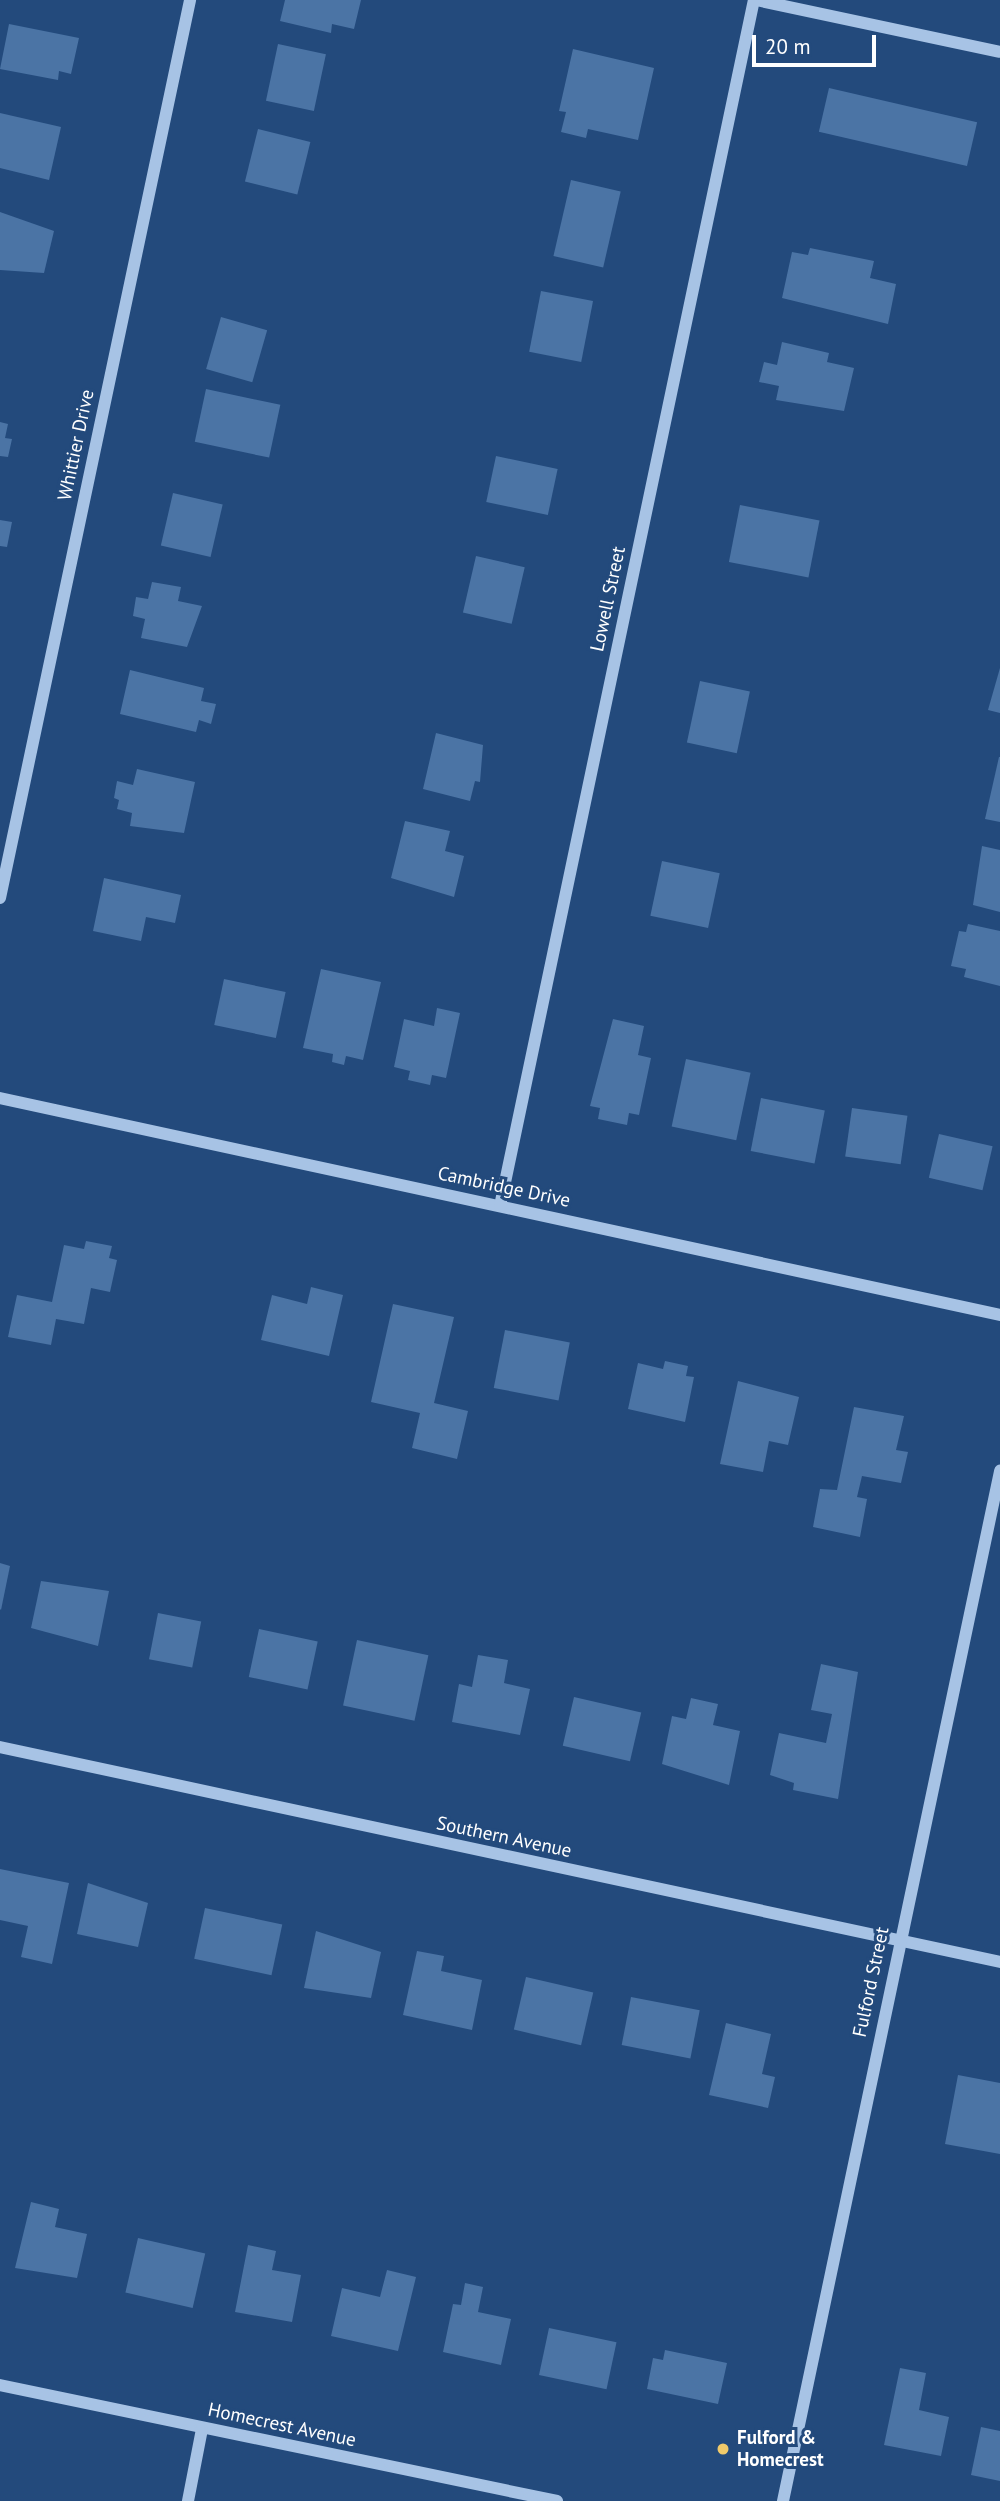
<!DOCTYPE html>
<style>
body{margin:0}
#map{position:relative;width:1000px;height:2501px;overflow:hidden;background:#234a7c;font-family:"PT Sans",sans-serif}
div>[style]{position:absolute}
.building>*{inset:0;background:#4b74a5;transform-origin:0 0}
.minor>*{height:12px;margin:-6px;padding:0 6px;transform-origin:6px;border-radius:6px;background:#a7c3e5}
.dots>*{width:19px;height:19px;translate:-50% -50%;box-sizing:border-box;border:4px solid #234a7c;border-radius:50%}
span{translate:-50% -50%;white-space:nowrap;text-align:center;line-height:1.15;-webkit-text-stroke:6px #234a7c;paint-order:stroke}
.street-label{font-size:19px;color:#fff}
.poi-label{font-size:19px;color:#fff;font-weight:700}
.left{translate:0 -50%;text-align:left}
.scale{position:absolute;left:752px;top:35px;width:124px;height:32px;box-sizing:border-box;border:4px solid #fff;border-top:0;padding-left:9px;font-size:21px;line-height:24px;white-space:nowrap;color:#fff;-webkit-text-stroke:5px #234a7c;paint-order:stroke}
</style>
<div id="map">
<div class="building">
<div style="clip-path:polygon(285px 0,361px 0,354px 29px,332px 24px,331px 33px,280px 21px)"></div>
<div style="clip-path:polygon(9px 24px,79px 38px,71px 74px,59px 71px,58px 80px,0 69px)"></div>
<div style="left:278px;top:44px;width:49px;height:58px;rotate:12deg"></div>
<div style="clip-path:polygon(573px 49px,654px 68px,638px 140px,588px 129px,586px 138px,561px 132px,566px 112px,559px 111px)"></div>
<div style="left:829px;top:88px;width:152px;height:45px;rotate:13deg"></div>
<div style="clip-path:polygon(0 113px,61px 127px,49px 180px,0 168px)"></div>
<div style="left:258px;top:129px;width:54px;height:54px;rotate:14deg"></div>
<div style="left:571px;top:180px;width:51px;height:78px;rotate:13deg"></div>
<div style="clip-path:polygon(0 212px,54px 231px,44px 273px,0 270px)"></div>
<div style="clip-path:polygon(810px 248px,874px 261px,870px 278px,896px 284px,888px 324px,782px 298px,792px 252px,808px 255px)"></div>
<div style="left:541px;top:291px;width:53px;height:62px;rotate:11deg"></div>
<div style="left:221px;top:317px;width:48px;height:54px;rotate:16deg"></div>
<div style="clip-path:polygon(782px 342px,829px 353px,827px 362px,854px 368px,844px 411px,776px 400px,779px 386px,759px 382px,764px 362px,777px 365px)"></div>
<div style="left:206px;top:389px;width:76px;height:54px;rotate:12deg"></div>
<div style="clip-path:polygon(0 422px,8px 424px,5px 438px,12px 439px,8px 457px,0 456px)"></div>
<div style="left:496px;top:456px;width:63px;height:47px;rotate:12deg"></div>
<div style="left:173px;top:493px;width:51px;height:54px;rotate:13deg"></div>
<div style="left:740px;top:505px;width:81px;height:58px;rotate:11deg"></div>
<div style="clip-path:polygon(0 520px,12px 522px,7px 547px,0 546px)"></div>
<div style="left:476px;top:556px;width:50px;height:58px;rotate:13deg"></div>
<div style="clip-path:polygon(152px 582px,181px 587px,178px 601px,202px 606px,187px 647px,141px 638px,145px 619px,133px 616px,136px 597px,148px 599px)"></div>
<div style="clip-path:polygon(1000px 668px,1000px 713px,988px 710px)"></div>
<div style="clip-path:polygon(130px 670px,204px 688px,201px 701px,216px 704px,211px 724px,199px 720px,196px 732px,120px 714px)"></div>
<div style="left:700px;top:681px;width:51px;height:63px;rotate:12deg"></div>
<div style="clip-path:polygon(436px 733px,483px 745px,480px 782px,475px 781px,470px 801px,423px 789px)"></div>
<div style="clip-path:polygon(999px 757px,1000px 757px,1000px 822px,985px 819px)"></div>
<div style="clip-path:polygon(137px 769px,195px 782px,184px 833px,130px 826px,132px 813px,117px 809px,119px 800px,114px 798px,117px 781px,133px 785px)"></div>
<div style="clip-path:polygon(405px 821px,450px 831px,445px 851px,464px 856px,454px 897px,391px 878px)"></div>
<div style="clip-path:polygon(982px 846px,1000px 850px,1000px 912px,973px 905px)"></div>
<div style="left:662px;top:861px;width:59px;height:56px;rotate:12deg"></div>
<div style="clip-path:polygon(104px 878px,181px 895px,175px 923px,146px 917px,141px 941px,93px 931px)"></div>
<div style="clip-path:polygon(968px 924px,1000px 931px,1000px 986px,964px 977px,966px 969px,951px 966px,959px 931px,966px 932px)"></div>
<div style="clip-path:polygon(321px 969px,381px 982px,363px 1060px,346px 1056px,344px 1065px,332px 1062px,333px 1054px,303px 1048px)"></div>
<div style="left:224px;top:979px;width:63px;height:47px;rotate:12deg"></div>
<div style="clip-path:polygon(437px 1008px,460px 1013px,446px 1078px,432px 1075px,430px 1085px,408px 1080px,410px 1071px,394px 1067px,404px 1019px,434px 1026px)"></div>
<div style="clip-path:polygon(613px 1019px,644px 1026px,638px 1055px,651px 1058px,639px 1115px,629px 1113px,627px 1125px,598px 1119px,600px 1108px,590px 1106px)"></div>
<div style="left:686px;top:1059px;width:66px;height:69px;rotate:12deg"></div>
<div style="left:761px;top:1098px;width:65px;height:54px;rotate:11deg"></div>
<div style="left:852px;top:1108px;width:56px;height:49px;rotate:8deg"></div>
<div style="left:939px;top:1134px;width:55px;height:45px;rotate:13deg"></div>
<div style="clip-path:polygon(86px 1241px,112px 1246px,109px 1258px,117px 1260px,110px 1292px,91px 1288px,84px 1324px,56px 1319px,51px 1345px,8px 1337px,17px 1295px,52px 1302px,64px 1245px,84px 1249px)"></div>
<div style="clip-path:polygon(311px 1287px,343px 1295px,329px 1356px,261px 1340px,272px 1295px,307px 1304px)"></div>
<div style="clip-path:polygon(393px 1304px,454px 1317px,434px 1403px,468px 1411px,457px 1459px,412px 1448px,420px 1413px,371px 1402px)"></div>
<div style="left:505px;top:1330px;width:66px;height:59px;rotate:11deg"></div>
<div style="clip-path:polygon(665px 1361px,688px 1366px,686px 1376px,694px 1377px,685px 1422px,628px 1409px,638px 1363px,663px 1369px)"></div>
<div style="clip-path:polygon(738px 1381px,799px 1397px,788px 1445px,769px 1441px,763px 1472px,720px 1464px)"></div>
<div style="clip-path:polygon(854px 1407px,904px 1416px,896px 1450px,908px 1452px,901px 1483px,862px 1476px,857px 1497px,867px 1499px,860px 1537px,813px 1527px,820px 1489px,837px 1490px)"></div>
<div style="clip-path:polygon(0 1563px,10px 1566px,1px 1610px,0 1609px)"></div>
<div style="clip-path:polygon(41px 1581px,109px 1591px,98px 1646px,31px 1628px)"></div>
<div style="left:158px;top:1613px;width:44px;height:47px;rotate:11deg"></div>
<div style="left:259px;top:1629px;width:60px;height:49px;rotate:12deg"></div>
<div style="left:357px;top:1640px;width:73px;height:67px;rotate:12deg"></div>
<div style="clip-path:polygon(478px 1655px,508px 1660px,504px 1683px,530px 1689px,520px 1735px,452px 1722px,459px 1684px,472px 1687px)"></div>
<div style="clip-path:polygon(821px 1664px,858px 1672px,838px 1799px,793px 1790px,794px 1783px,770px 1775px,779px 1733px,826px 1743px,832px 1714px,811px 1710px)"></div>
<div style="left:574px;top:1697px;width:69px;height:50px;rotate:13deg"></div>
<div style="clip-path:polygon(691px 1698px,718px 1704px,713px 1725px,740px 1731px,729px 1785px,662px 1764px,672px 1716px,686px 1719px)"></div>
<div style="clip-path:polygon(0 1869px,69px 1883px,52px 1964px,21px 1957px,28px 1926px,0 1920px)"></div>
<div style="clip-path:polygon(88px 1883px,148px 1903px,138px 1947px,77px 1934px)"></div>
<div style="left:205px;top:1908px;width:79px;height:52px;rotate:12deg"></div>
<div style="clip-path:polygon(316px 1931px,381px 1952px,371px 1998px,304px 1988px)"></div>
<div style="clip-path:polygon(417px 1951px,444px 1956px,441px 1971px,482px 1980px,472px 2030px,403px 2015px)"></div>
<div style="left:526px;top:1977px;width:69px;height:54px;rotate:13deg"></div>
<div style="left:631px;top:1997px;width:70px;height:49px;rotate:11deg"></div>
<div style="clip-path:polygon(726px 2023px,771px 2034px,762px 2074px,775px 2077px,768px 2108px,709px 2095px)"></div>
<div style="clip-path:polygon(958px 2075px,1000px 2083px,1000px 2154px,945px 2144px)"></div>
<div style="clip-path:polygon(31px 2202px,59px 2209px,55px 2227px,87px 2234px,77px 2278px,15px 2268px)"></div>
<div style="left:138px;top:2238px;width:69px;height:56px;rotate:13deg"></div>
<div style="clip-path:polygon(248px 2245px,276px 2251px,272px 2270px,301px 2275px,292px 2322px,235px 2312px)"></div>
<div style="clip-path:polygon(387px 2270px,416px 2277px,398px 2351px,331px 2336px,342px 2288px,380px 2297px)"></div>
<div style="clip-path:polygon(465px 2283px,483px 2287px,478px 2312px,511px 2319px,501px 2365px,443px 2352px,453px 2304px,461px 2305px)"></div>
<div style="left:549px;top:2328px;width:69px;height:48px;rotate:12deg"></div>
<div style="clip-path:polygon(665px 2350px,727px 2363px,718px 2404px,647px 2389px,653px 2358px,663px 2360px)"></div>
<div style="clip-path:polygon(900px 2368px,926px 2373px,919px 2410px,949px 2417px,941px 2456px,884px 2445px)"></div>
<div style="clip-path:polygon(981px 2427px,1000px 2431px,1000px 2481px,971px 2475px)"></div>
</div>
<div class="minor">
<div style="left:756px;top:0;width:249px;rotate:12deg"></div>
<div style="left:0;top:898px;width:918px;rotate:-78.05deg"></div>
<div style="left:0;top:1098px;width:1023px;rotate:12.24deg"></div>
<div style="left:500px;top:1206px;width:1232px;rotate:-78.11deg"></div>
<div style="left:0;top:1747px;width:1023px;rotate:12.13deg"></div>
<div style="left:0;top:2385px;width:569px;rotate:11.76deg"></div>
<div style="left:188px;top:2501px;width:73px;rotate:-79deg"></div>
<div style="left:783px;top:2501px;width:1053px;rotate:-78.1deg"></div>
</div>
<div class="dots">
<div style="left:723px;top:2449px;background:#f0ca6a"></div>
</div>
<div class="street-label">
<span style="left:76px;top:445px;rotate:-78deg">Whittier Drive</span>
<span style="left:608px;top:599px;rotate:-78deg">Lowell Street</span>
<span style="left:504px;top:1187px;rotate:12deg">Cambridge Drive</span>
<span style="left:504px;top:1837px;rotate:12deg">Southern Avenue</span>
<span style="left:871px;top:1982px;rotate:-78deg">Fulford Street</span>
<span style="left:282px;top:2425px;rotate:12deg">Homecrest Avenue</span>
</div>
<div class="poi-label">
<span class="left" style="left:737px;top:2449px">Fulford &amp;<br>Homecrest</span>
</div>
<div class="scale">20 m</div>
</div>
